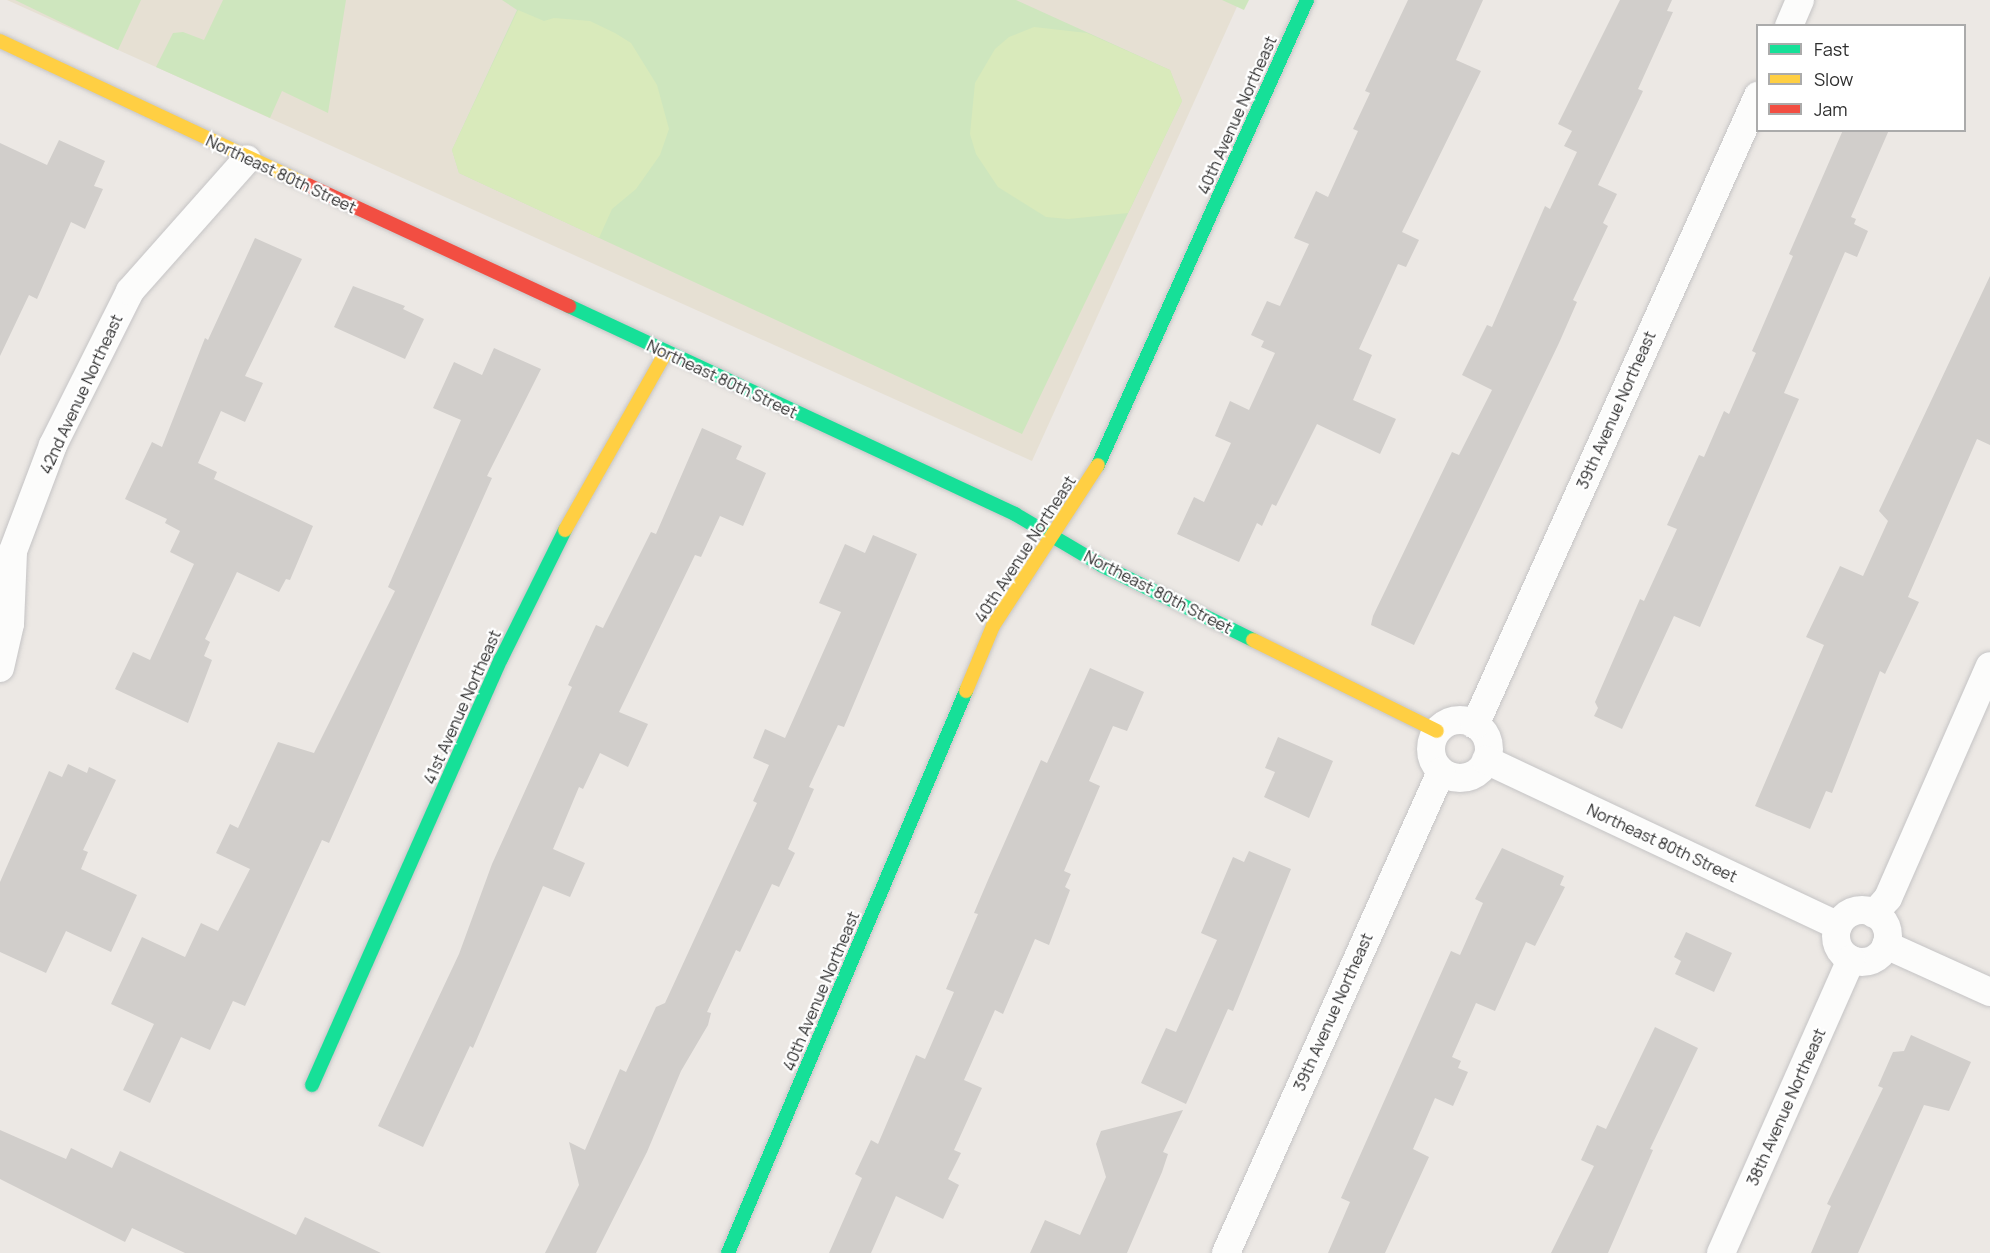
<!DOCTYPE html>
<style>
body{margin:0}
#map{position:relative;width:1990px;height:1253px;overflow:hidden;background:#ece8e4;font-family:Manrope,sans-serif}
div>[style]{position:absolute}
.education>*{inset:0;background:#e6e0d3}
.green>*{inset:0;background:#cee6be}
.pitch>*{inset:0;background:#d9eabb}
.building>*{inset:0;background:#d1cecb}
.roads{filter:drop-shadow(0 0 2px #c5c4c5) drop-shadow(0 0 2px #c5c4c5)}
.street>*{height:28px;margin:-14px;padding:0 14px;transform-origin:14px;border-radius:14px;background:#fcfcfb}
.street>.ring{margin:-14px;padding:0;box-sizing:content-box;background:none;border:28px solid #fcfcfb;border-radius:50%}
.fast>*{height:14px;margin:-7px;padding:0 7px;transform-origin:7px;border-radius:7px;background:#16e098}
.slow>*{height:14px;margin:-7px;padding:0 7px;transform-origin:7px;border-radius:7px;background:#ffcf43}
.jam>*{height:14px;margin:-7px;padding:0 7px;transform-origin:7px;border-radius:7px;background:#f24e42}
span{translate:-50% -50%;white-space:nowrap;text-align:center;line-height:1.15;-webkit-text-stroke:4.5px #fff;paint-order:stroke}
.street-label{font-size:16px;color:#2e2e2e}
.legend{position:absolute;left:1756px;top:24px;width:210px;height:108px;box-sizing:border-box;background:#fff;border:2px solid #ababab;margin:0;padding:8px 10px;list-style:none;font-size:18px;color:#2e2e2e}
.legend li{display:flex;align-items:center;gap:12px;height:30px}
.legend b{width:30px;border:2px solid #ababab}
</style>
<div id="map">
<div class="education">
<div style="clip-path:polygon(7px 0,1240px 0,1032px 461px)"></div>
</div>
<div class="green">
<div style="clip-path:polygon(15px 0,141px 0,118px 50px)"></div>
<div style="clip-path:polygon(223px 0,346px 0,328px 113px,282px 91px,270px 118px,156px 67px,173px 33px,183px 32px,204px 40px)"></div>
<div style="clip-path:polygon(502px 0,1016px 0,1170px 70px,1182px 101px,1022px 434px,459px 173px,452px 150px,517px 10px)"></div>
<div style="clip-path:polygon(1222px 0,1249px 0,1244px 10px)"></div>
</div>
<div class="pitch">
<div style="clip-path:polygon(518px 10px,544px 21px,554px 18px,590px 21px,615px 33px,631px 43px,657px 85px,669px 129px,660px 155px,636px 189px,612px 209px,599px 238px,459px 173px,452px 150px)"></div>
<div style="clip-path:polygon(1034px 27px,1087px 33px,1170px 70px,1182px 101px,1128px 213px,1068px 219px,1046px 217px,998px 187px,976px 154px,970px 134px,975px 83px,995px 49px,1009px 37px)"></div>
</div>
<div class="building">
<div style="clip-path:polygon(1408px 0,1483px 0,1456px 60px,1481px 71px,1402px 232px,1419px 240px,1406px 267px,1398px 264px,1359px 349px,1372px 355px,1353px 400px,1396px 419px,1380px 454px,1317px 424px,1276px 506px,1272px 504px,1262px 526px,1257px 523px,1239px 562px,1177px 534px,1194px 497px,1204px 502px,1231px 443px,1215px 436px,1230px 401px,1249px 410px,1275px 353px,1261px 347px,1264px 341px,1251px 335px,1267px 301px,1280px 306px,1309px 244px,1294px 238px,1316px 191px,1328px 197px,1358px 131px,1353px 129px,1370px 93px,1365px 91px)"></div>
<div style="clip-path:polygon(1620px 0,1672px 0,1667px 11px,1673px 12px,1638px 89px,1643px 91px,1598px 185px,1617px 194px,1603px 223px,1608px 226px,1573px 300px,1577px 302px,1559px 343px,1414px 645px,1371px 625px,1373px 616px,1452px 452px,1459px 455px,1492px 390px,1462px 375px,1487px 325px,1492px 327px,1545px 206px,1550px 209px,1577px 152px,1564px 146px,1572px 131px,1558px 124px)"></div>
<div style="clip-path:polygon(1843px 130px,1889px 130px,1851px 217px,1856px 219px,1854px 224px,1868px 231px,1857px 257px,1845px 252px,1784px 393px,1799px 399px,1700px 627px,1674px 616px,1622px 729px,1594px 716px,1598px 708px,1595px 702px,1640px 599px,1644px 601px,1677px 529px,1667px 525px,1699px 455px,1704px 457px,1724px 411px,1729px 414px,1756px 353px,1752px 351px,1793px 256px,1789px 254px)"></div>
<div style="clip-path:polygon(59px 140px,105px 161px,94px 186px,103px 189px,85px 229px,71px 222px,37px 299px,29px 295px,0 356px,0 143px,47px 165px)"></div>
<div style="clip-path:polygon(255px 238px,302px 259px,245px 376px,263px 383px,245px 422px,221px 411px,198px 463px,217px 472px,214px 479px,313px 526px,290px 580px,286px 579px,279px 592px,237px 572px,205px 639px,210px 642px,204px 656px,212px 660px,188px 723px,115px 689px,133px 652px,150px 660px,194px 564px,170px 552px,180px 531px,165px 523px,167px 519px,125px 499px,152px 442px,162px 447px,205px 338px,208px 340px)"></div>
<div style="clip-path:polygon(1990px 276px,1990px 445px,1977px 439px,1908px 597px,1919px 602px,1885px 674px,1880px 671px,1832px 793px,1826px 791px,1810px 829px,1755px 806px,1824px 645px,1806px 637px,1840px 566px,1863px 576px,1888px 521px,1879px 511px)"></div>
<div style="clip-path:polygon(353px 286px,405px 306px,403px 309px,424px 319px,405px 359px,334px 327px)"></div>
<div style="clip-path:polygon(494px 348px,541px 369px,487px 476px,492px 478px,329px 843px,322px 840px,245px 1006px,233px 1001px,210px 1050px,181px 1037px,150px 1103px,123px 1090px,154px 1024px,111px 1004px,142px 937px,185px 957px,201px 923px,218px 931px,250px 869px,216px 853px,230px 824px,238px 828px,278px 742px,314px 753px,395px 591px,388px 587px,461px 420px,433px 408px,454px 362px,482px 375px)"></div>
<div style="clip-path:polygon(702px 428px,742px 446px,736px 459px,766px 473px,743px 526px,720px 516px,701px 557px,695px 555px,619px 712px,648px 724px,628px 767px,600px 753px,583px 789px,579px 787px,553px 849px,585px 863px,570px 897px,543px 886px,473px 1048px,470px 1046px,423px 1147px,378px 1126px,459px 954px,492px 864px,572px 687px,568px 685px,596px 625px,603px 628px,651px 532px,656px 534px)"></div>
<div style="clip-path:polygon(873px 535px,917px 554px,844px 727px,838px 725px,809px 787px,814px 789px,788px 849px,795px 853px,779px 887px,772px 884px,740px 952px,736px 950px,707px 1012px,711px 1013px,708px 1025px,681px 1071px,647px 1152px,596px 1253px,545px 1253px,579px 1185px,569px 1142px,585px 1150px,620px 1069px,626px 1072px,656px 1007px,665px 1003px,757px 803px,753px 801px,769px 765px,753px 758px,765px 729px,785px 738px,841px 612px,819px 603px,845px 544px,865px 553px)"></div>
<div style="clip-path:polygon(1090px 668px,1144px 692px,1127px 731px,1113px 726px,1089px 781px,1100px 786px,1064px 871px,1071px 874px,1065px 887px,1070px 890px,1049px 945px,1035px 939px,1003px 1014px,995px 1010px,964px 1080px,982px 1088px,954px 1150px,961px 1153px,948px 1179px,959px 1185px,943px 1219px,896px 1196px,871px 1253px,829px 1253px,862px 1178px,855px 1174px,871px 1140px,878px 1144px,916px 1055px,925px 1059px,954px 992px,946px 989px,978px 914px,974px 913px,988px 880px,1041px 760px,1047px 763px)"></div>
<div style="clip-path:polygon(1278px 737px,1333px 761px,1309px 818px,1264px 797px,1275px 772px,1265px 768px)"></div>
<div style="clip-path:polygon(68px 764px,87px 773px,89px 767px,116px 780px,83px 850px,88px 852px,81px 869px,137px 895px,111px 952px,66px 931px,46px 973px,0 952px,0 882px,49px 771px,62px 777px)"></div>
<div style="clip-path:polygon(1502px 848px,1564px 876px,1560px 885px,1565px 887px,1535px 946px,1526px 942px,1495px 1011px,1476px 1003px,1452px 1057px,1461px 1061px,1458px 1068px,1468px 1072px,1453px 1106px,1435px 1098px,1413px 1149px,1429px 1157px,1385px 1253px,1328px 1253px,1350px 1202px,1341px 1198px,1451px 951px,1460px 955px,1483px 903px,1475px 899px)"></div>
<div style="clip-path:polygon(1249px 851px,1291px 869px,1233px 1011px,1228px 1009px,1186px 1104px,1141px 1083px,1166px 1028px,1176px 1032px,1217px 940px,1201px 933px,1233px 857px,1244px 862px)"></div>
<div style="clip-path:polygon(1686px 932px,1732px 953px,1714px 992px,1675px 974px,1681px 961px,1674px 957px)"></div>
<div style="clip-path:polygon(1655px 1027px,1698px 1048px,1650px 1149px,1653px 1150px,1608px 1253px,1551px 1253px,1594px 1166px,1581px 1160px,1597px 1125px,1606px 1129px)"></div>
<div style="clip-path:polygon(1911px 1035px,1971px 1062px,1949px 1111px,1924px 1105px,1858px 1253px,1811px 1253px,1831px 1206px,1827px 1204px,1883px 1088px,1878px 1086px,1893px 1052px,1904px 1051px)"></div>
<div style="clip-path:polygon(1183px 1110px,1163px 1152px,1168px 1154px,1162px 1172px,1127px 1253px,1030px 1253px,1045px 1220px,1080px 1235px,1106px 1177px,1096px 1144px,1101px 1131px)"></div>
<div style="clip-path:polygon(0 1130px,66px 1159px,71px 1148px,112px 1168px,120px 1151px,296px 1235px,305px 1217px,381px 1253px,185px 1253px,132px 1228px,125px 1242px,0 1179px)"></div>
</div>
<div class="roads">
<div class="street">
<div style="left:1789px;top:26px;width:28px;rotate:-67deg"></div>
<div style="left:0;top:668px;width:45px;rotate:-77.2deg"></div>
<div style="left:10px;top:624px;width:73px;rotate:-87.6deg"></div>
<div style="left:13px;top:551px;width:113px;rotate:-69.3deg"></div>
<div style="left:53px;top:445px;width:172px;rotate:-63.4deg"></div>
<div style="left:130px;top:291px;width:176px;rotate:-48.4deg"></div>
<div class="ring" style="left:1431px;top:720px;width:30px;height:30px"></div>
<div style="left:1475px;top:725px;width:690px;rotate:-65.78deg"></div>
<div style="left:1486px;top:760px;width:389px;rotate:25.2deg"></div>
<div class="ring" style="left:1836px;top:910px;width:24px;height:24px"></div>
<div style="left:1874px;top:914px;width:21px;rotate:-49deg"></div>
<div style="left:1888px;top:898px;width:253px;rotate:-66.3deg"></div>
<div style="left:1886px;top:945px;width:114px;rotate:24.3deg"></div>
<div style="left:1226px;top:1253px;width:527px;rotate:-65.92deg"></div>
<div style="left:1721px;top:1253px;width:321px;rotate:-66.1deg"></div>
</div>
<div class="fast">
<div style="left:569px;top:306px;width:492px;rotate:25deg"></div>
<div style="left:1015px;top:514px;width:102px;rotate:30.6deg"></div>
<div style="left:1103px;top:566px;width:167px;rotate:26.3deg"></div>
<div style="left:1098px;top:465px;width:510px;rotate:-65.8deg"></div>
<div style="left:312px;top:1085px;width:466px;rotate:-66.1deg"></div>
<div style="left:501px;top:659px;width:144px;rotate:-63.6deg"></div>
<div style="left:728px;top:1253px;width:610px;rotate:-67.05deg"></div>
</div>
<div class="slow">
<div style="left:0;top:41px;width:340px;rotate:25.1deg"></div>
<div style="left:565px;top:530px;width:202px;rotate:-60.4deg"></div>
<div style="left:1253px;top:640px;width:205px;rotate:26.3deg"></div>
<div style="left:966px;top:691px;width:70px;rotate:-67.4deg"></div>
<div style="left:993px;top:626px;width:192px;rotate:-56.9deg"></div>
</div>
<div class="jam">
<div style="left:308px;top:185px;width:288px;rotate:24.9deg"></div>
</div>
</div>
<div class="street-label">
<span style="left:1237px;top:115px;rotate:-66deg">40th Avenue Northeast</span>
<span style="left:281px;top:174px;rotate:25deg">Northeast 80th Street</span>
<span style="left:722px;top:379px;rotate:25deg">Northeast 80th Street</span>
<span style="left:81px;top:394px;rotate:-65deg">42nd Avenue Northeast</span>
<span style="left:1616px;top:410px;rotate:-66deg">39th Avenue Northeast</span>
<span style="left:1025px;top:549px;rotate:-57deg">40th Avenue Northeast</span>
<span style="left:1158px;top:592px;rotate:27deg">Northeast 80th Street</span>
<span style="left:462px;top:707px;rotate:-66deg">41st Avenue Northeast</span>
<span style="left:1662px;top:843px;rotate:25deg">Northeast 80th Street</span>
<span style="left:821px;top:991px;rotate:-67deg">40th Avenue Northeast</span>
<span style="left:1333px;top:1012px;rotate:-66deg">39th Avenue Northeast</span>
<span style="left:1786px;top:1107px;rotate:-66deg">38th Avenue Northeast</span>
</div>
<ul class="legend">
<li><b style="height:8px;background:#16e098"></b>Fast</li>
<li><b style="height:8px;background:#ffcf43"></b>Slow</li>
<li><b style="height:8px;background:#f24e42"></b>Jam</li>
</ul>
</div>
